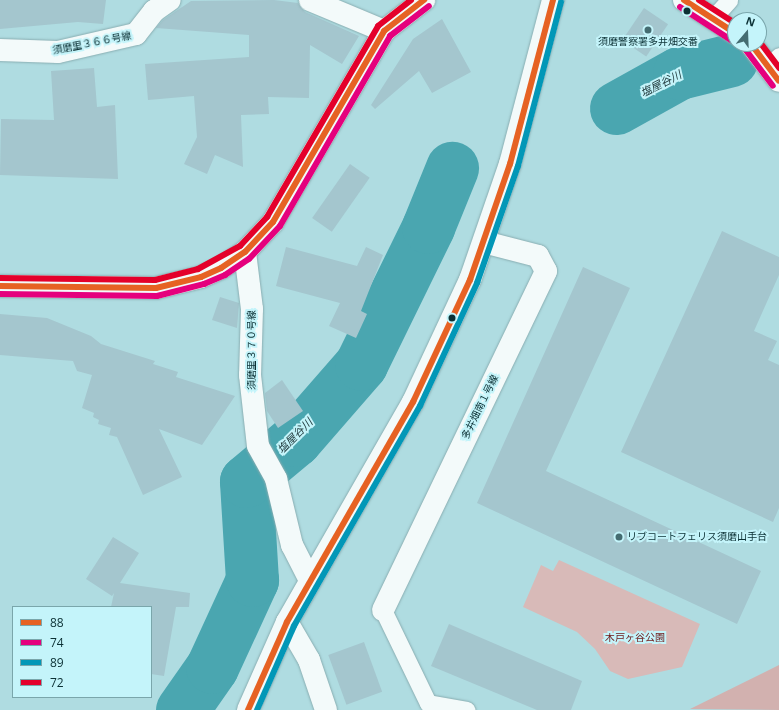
<!DOCTYPE html>
<meta charset="utf-8">
<style>
body{margin:0}
#map{position:relative;width:779px;height:710px;overflow:hidden;background:#afdce1;font-family:"Open Sans","Noto Sans JP",sans-serif}
div>[style]{position:absolute}
.green>*{inset:0;background:#d8bab8}
.forest>*{inset:0;background:#d2b1af}
.river>*{height:53px;margin:-26.5px;padding:0 26.5px;transform-origin:26.5px;border-radius:26.5px;background:#4aa6b0}
.building>*{inset:0;background:#a4c6ce;transform-origin:0 0}
.roads{filter:drop-shadow(0 0 1px #89adb1) drop-shadow(0 0 1px #89adb1)}
.service>*{height:17px;margin:-8.5px;padding:0 8.5px;transform-origin:8.5px;border-radius:8.5px;background:#f3fafa}
.minor>*{height:22px;margin:-11px;padding:0 11px;transform-origin:11px;border-radius:11px;background:#f3fafa}
.tertiary>*{height:22px;margin:-11px;padding:0 11px;transform-origin:11px;border-radius:11px;background:#f3fafa}
.primary>*{height:22px;margin:-11px;padding:0 11px;transform-origin:11px;border-radius:11px;background:#f3fafa}
.bus-1>*{height:6px;margin:-3px;padding:0 3px;transform-origin:3px;border-radius:3px;background:#e66223}
.bus-2>*{height:6px;margin:-3px;padding:0 3px;transform-origin:3px;border-radius:3px;background:#e5007d}
.bus-3>*{height:6px;margin:-3px;padding:0 3px;transform-origin:3px;border-radius:3px;background:#0297b7}
.bus-4>*{height:6px;margin:-3px;padding:0 3px;transform-origin:3px;border-radius:3px;background:#e4002b}
.dots>*{width:11px;height:11px;translate:-50% -50%;box-sizing:border-box;border:2px solid #c4f4fa;border-radius:50%}
span{translate:-50% -50%;white-space:nowrap;text-align:center;line-height:1.15;-webkit-text-stroke:4px #c4f4fa;paint-order:stroke}
.poi-label{font-size:10px;color:#0b3034}
.left{translate:0 -50%;text-align:left}
.street-label{font-size:10px;color:#0b3034}
.park-label{font-size:10px;color:#6d1717}
.water-label{font-size:11px;color:#1f373a;font-style:italic}
.legend{position:absolute;left:12px;top:606px;width:140px;height:92px;box-sizing:border-box;background:#c4f4fa;border:1px solid #7aa6ab;margin:0;padding:5px 7px;list-style:none;font-size:12px;color:#0b3034}
.legend li{display:flex;align-items:center;gap:8px;height:20px}
.legend b{width:20px;border:1px solid #7aa6ab}
.north{position:absolute;left:727px;top:12px;width:40px;height:40px;box-sizing:border-box;background:#c4f4fa;border:1px solid #7aa6ab;border-radius:50%;rotate:19deg;font-size:11px;font-weight:700;line-height:16px;text-align:center;color:#0b3034}
.north::after{content:'';display:block;margin:auto;width:14px;height:18px;background:#446c71;clip-path:polygon(50% 0,100% 100%,50% 72%,0 100%)}
</style>
<div id="map">
<div class="green">
<div style="clip-path:polygon(559px 560px,700px 624px,682px 667px,628px 679px,610px 671px,595px 649px,577px 632px,523px 607px,541px 565px,553px 571px)"></div>
</div>
<div class="forest">
<div style="clip-path:polygon(779px 665px,779px 710px,690px 709px)"></div>
<div style="clip-path:polygon(221px 691px,212px 710px,184px 710px)"></div>
</div>
<div class="river">
<div style="left:616px;top:108px;width:72px;rotate:-29.1deg"></div>
<div style="left:679px;top:73px;width:54px;rotate:-14deg"></div>
<div style="left:182px;top:710px;width:52px;rotate:-55.1deg"></div>
<div style="left:212px;top:667px;width:96px;rotate:-65.3deg"></div>
<div style="left:252px;top:580px;width:99px;rotate:-93.5deg"></div>
<div style="left:246px;top:481px;width:64px;rotate:-39.9deg"></div>
<div style="left:295px;top:440px;width:101px;rotate:-49deg"></div>
<div style="left:361px;top:364px;width:153px;rotate:-63.9deg"></div>
<div style="left:428px;top:227px;width:64px;rotate:-67.9deg"></div>
</div>
<div class="building">
<div style="clip-path:polygon(0 0,106px 0,103px 24px,78px 22px,0 29px)"></div>
<div style="clip-path:polygon(274px 0,298px 3px,305px 12px,359px 36px,342px 64px,310px 45px,309px 98px,268px 97px,269px 114px,241px 115px,243px 167px,215px 155px,207px 174px,184px 164px,197px 137px,194px 96px,148px 100px,145px 64px,249px 57px,249px 35px,156px 28px,163px 20px,191px 1px)"></div>
<div style="left:644px;top:8px;width:29px;height:39px;rotate:34deg"></div>
<div style="clip-path:polygon(442px 19px,471px 72px,432px 93px,419px 71px,375px 109px,371px 105px,413px 39px)"></div>
<div style="clip-path:polygon(94px 68px,97px 107px,115px 105px,118px 179px,0 175px,1px 119px,54px 120px,51px 71px)"></div>
<div style="left:350px;top:164px;width:24px;height:66px;rotate:35deg"></div>
<div style="clip-path:polygon(722px 231px,779px 257px,779px 275px,754px 331px,777px 341px,768px 360px,779px 365px,779px 508px,773px 522px,621px 452px)"></div>
<div style="clip-path:polygon(286px 247px,357px 266px,366px 247px,383px 255px,361px 311px,367px 314px,356px 338px,329px 326px,340px 303px,276px 286px)"></div>
<div style="clip-path:polygon(583px 267px,630px 288px,546px 471px,761px 571px,737px 624px,477px 503px)"></div>
<div style="clip-path:polygon(220px 297px,239px 303px,237px 328px,212px 320px)"></div>
<div style="clip-path:polygon(0 314px,47px 318px,91px 336px,101px 344px,155px 361px,153px 364px,178px 372px,176px 377px,235px 396px,202px 445px,159px 429px,182px 477px,143px 495px,117px 437px,109px 435px,111px 428px,98px 424px,99px 420px,93px 417px,94px 413px,82px 408px,92px 375px,77px 371px,73px 361px,0 355px)"></div>
<div style="clip-path:polygon(282px 380px,303px 411px,278px 428px,267px 411px,265px 393px)"></div>
<div style="clip-path:polygon(113px 537px,139px 553px,120px 583px,190px 593px,189px 607px,176px 607px,164px 676px,151px 674px,151px 607px,111px 607px,114px 593px,112px 596px,86px 579px)"></div>
<div style="clip-path:polygon(449px 624px,582px 681px,571px 710px,537px 710px,431px 666px)"></div>
<div style="left:364px;top:642px;width:53px;height:38px;rotate:70deg"></div>
</div>
<div class="roads">
<div class="service">
<div style="left:713px;top:18px;width:24px;rotate:-48deg"></div>
<div style="left:770px;top:67px;width:14px;rotate:-51deg"></div>
<div style="left:383px;top:610px;width:103px;rotate:64.2deg"></div>
<div style="left:428px;top:703px;width:39px;rotate:10deg"></div>
</div>
<div class="minor">
<div style="left:310px;top:0;width:80px;rotate:22.7deg"></div>
<div style="left:0;top:50px;width:58px;rotate:2deg"></div>
<div style="left:58px;top:52px;width:80px;rotate:-13deg"></div>
<div style="left:136px;top:34px;width:29px;rotate:-52deg"></div>
<div style="left:154px;top:11px;width:19px;rotate:-35deg"></div>
<div style="left:245px;top:252px;width:57px;rotate:83deg"></div>
<div style="left:252px;top:309px;width:66px;rotate:91.7deg"></div>
<div style="left:250px;top:375px;width:71px;rotate:83.6deg"></div>
<div style="left:258px;top:446px;width:38px;rotate:61deg"></div>
<div style="left:276px;top:479px;width:68px;rotate:76.4deg"></div>
<div style="left:292px;top:545px;width:39px;rotate:63deg"></div>
<div style="left:383px;top:610px;width:376px;rotate:-64.3deg"></div>
<div style="left:546px;top:271px;width:17px;rotate:-118deg"></div>
<div style="left:538px;top:256px;width:56px;rotate:-165.5deg"></div>
<div style="left:287px;top:622px;width:44px;rotate:59.9deg"></div>
<div style="left:309px;top:660px;width:53px;rotate:71.2deg"></div>
</div>
<div class="tertiary">
<div style="left:0;top:286px;width:156px;rotate:0.7deg"></div>
<div style="left:156px;top:288px;width:46px;rotate:-13.7deg"></div>
<div style="left:201px;top:277px;width:22px;rotate:-24deg"></div>
<div style="left:221px;top:268px;width:29px;rotate:-34deg"></div>
<div style="left:245px;top:252px;width:41px;rotate:-47deg"></div>
<div style="left:273px;top:222px;width:221px;rotate:-59.8deg"></div>
<div style="left:384px;top:31px;width:51px;rotate:-37.8deg"></div>
<div style="left:248px;top:710px;width:96px;rotate:-66.1deg"></div>
<div style="left:287px;top:622px;width:254px;rotate:-60.2deg"></div>
<div style="left:413px;top:402px;width:135px;rotate:-65deg"></div>
<div style="left:470px;top:280px;width:123px;rotate:-71deg"></div>
<div style="left:510px;top:164px;width:170px;rotate:-75.3deg"></div>
</div>
<div class="primary">
<div style="left:684px;top:0;width:61px;rotate:32.9deg"></div>
<div style="left:751px;top:44px;width:46px;rotate:52.9deg"></div>
</div>
</div>
<div class="bus-1">
<div style="left:684px;top:0;width:61px;rotate:32.9deg"></div>
<div style="left:751px;top:44px;width:46px;rotate:52.9deg"></div>
<div style="left:0;top:286px;width:156px;rotate:0.7deg"></div>
<div style="left:156px;top:288px;width:46px;rotate:-13.7deg"></div>
<div style="left:201px;top:277px;width:22px;rotate:-24deg"></div>
<div style="left:221px;top:268px;width:29px;rotate:-34deg"></div>
<div style="left:245px;top:252px;width:41px;rotate:-47deg"></div>
<div style="left:273px;top:222px;width:221px;rotate:-59.8deg"></div>
<div style="left:384px;top:31px;width:51px;rotate:-37.8deg"></div>
<div style="left:248px;top:710px;width:96px;rotate:-66.1deg"></div>
<div style="left:287px;top:622px;width:254px;rotate:-60.2deg"></div>
<div style="left:413px;top:402px;width:135px;rotate:-65deg"></div>
<div style="left:470px;top:280px;width:123px;rotate:-71deg"></div>
<div style="left:510px;top:164px;width:170px;rotate:-75.3deg"></div>
</div>
<div class="bus-2">
<div style="left:680px;top:7px;width:61px;rotate:32.9deg"></div>
<div style="left:745px;top:49px;width:46px;rotate:52.9deg"></div>
<div style="left:0;top:294px;width:157px;rotate:0.7deg"></div>
<div style="left:157px;top:296px;width:49px;rotate:-14.3deg"></div>
<div style="left:204px;top:284px;width:23px;rotate:-23deg"></div>
<div style="left:225px;top:275px;width:29px;rotate:-34deg"></div>
<div style="left:249px;top:259px;width:45px;rotate:-46.8deg"></div>
<div style="left:280px;top:226px;width:220px;rotate:-59.9deg"></div>
<div style="left:390px;top:36px;width:49px;rotate:-37.6deg"></div>
</div>
<div class="bus-3">
<div style="left:257px;top:710px;width:92px;rotate:-66.2deg"></div>
<div style="left:294px;top:626px;width:254px;rotate:-60.2deg"></div>
<div style="left:420px;top:406px;width:136px;rotate:-65.1deg"></div>
<div style="left:477px;top:283px;width:124px;rotate:-70.7deg"></div>
<div style="left:518px;top:166px;width:170px;rotate:-75.3deg"></div>
</div>
<div class="bus-4">
<div style="left:699px;top:0;width:43px;rotate:32.6deg"></div>
<div style="left:759px;top:41px;width:34px;rotate:53deg"></div>
<div style="left:0;top:278px;width:155px;rotate:0.7deg"></div>
<div style="left:155px;top:280px;width:44px;rotate:-14.3deg"></div>
<div style="left:198px;top:269px;width:48px;rotate:-28.7deg"></div>
<div style="left:240px;top:246px;width:40px;rotate:-47deg"></div>
<div style="left:267px;top:217px;width:221px;rotate:-59.8deg"></div>
<div style="left:378px;top:26px;width:42px;rotate:-38.2deg"></div>
</div>
<div class="dots">
<div style="left:687px;top:11px;background:#0b3034"></div>
<div style="left:648px;top:30px;background:#446c71"></div>
<div style="left:452px;top:318px;background:#0b3034"></div>
<div style="left:619px;top:537px;background:#446c71"></div>
</div>
<div class="poi-label">
<span style="left:648px;top:42px">須磨警察署多井畑交番</span>
<span class="left" style="left:627px;top:537px">リブコートフェリス須磨山手台</span>
</div>
<div class="street-label">
<span style="left:92px;top:43px;rotate:-11deg">須磨里３６６号線</span>
<span style="left:252px;top:350px;rotate:-90deg">須磨里３７０号線</span>
<span style="left:480px;top:407px;rotate:-64deg">多井畑南１号線</span>
</div>
<div class="park-label">
<span style="left:635px;top:638px">木戸ヶ谷公園</span>
</div>
<div class="water-label">
<span style="left:661px;top:84px;rotate:-27deg">塩屋谷川</span>
<span style="left:295px;top:436px;rotate:-45deg">塩屋谷川</span>
</div>
<ul class="legend">
<li><b style="height:5px;background:#e66223"></b>88</li>
<li><b style="height:5px;background:#e5007d"></b>74</li>
<li><b style="height:5px;background:#0297b7"></b>89</li>
<li><b style="height:5px;background:#e4002b"></b>72</li>
</ul>
<div class="north">N</div>
</div>
